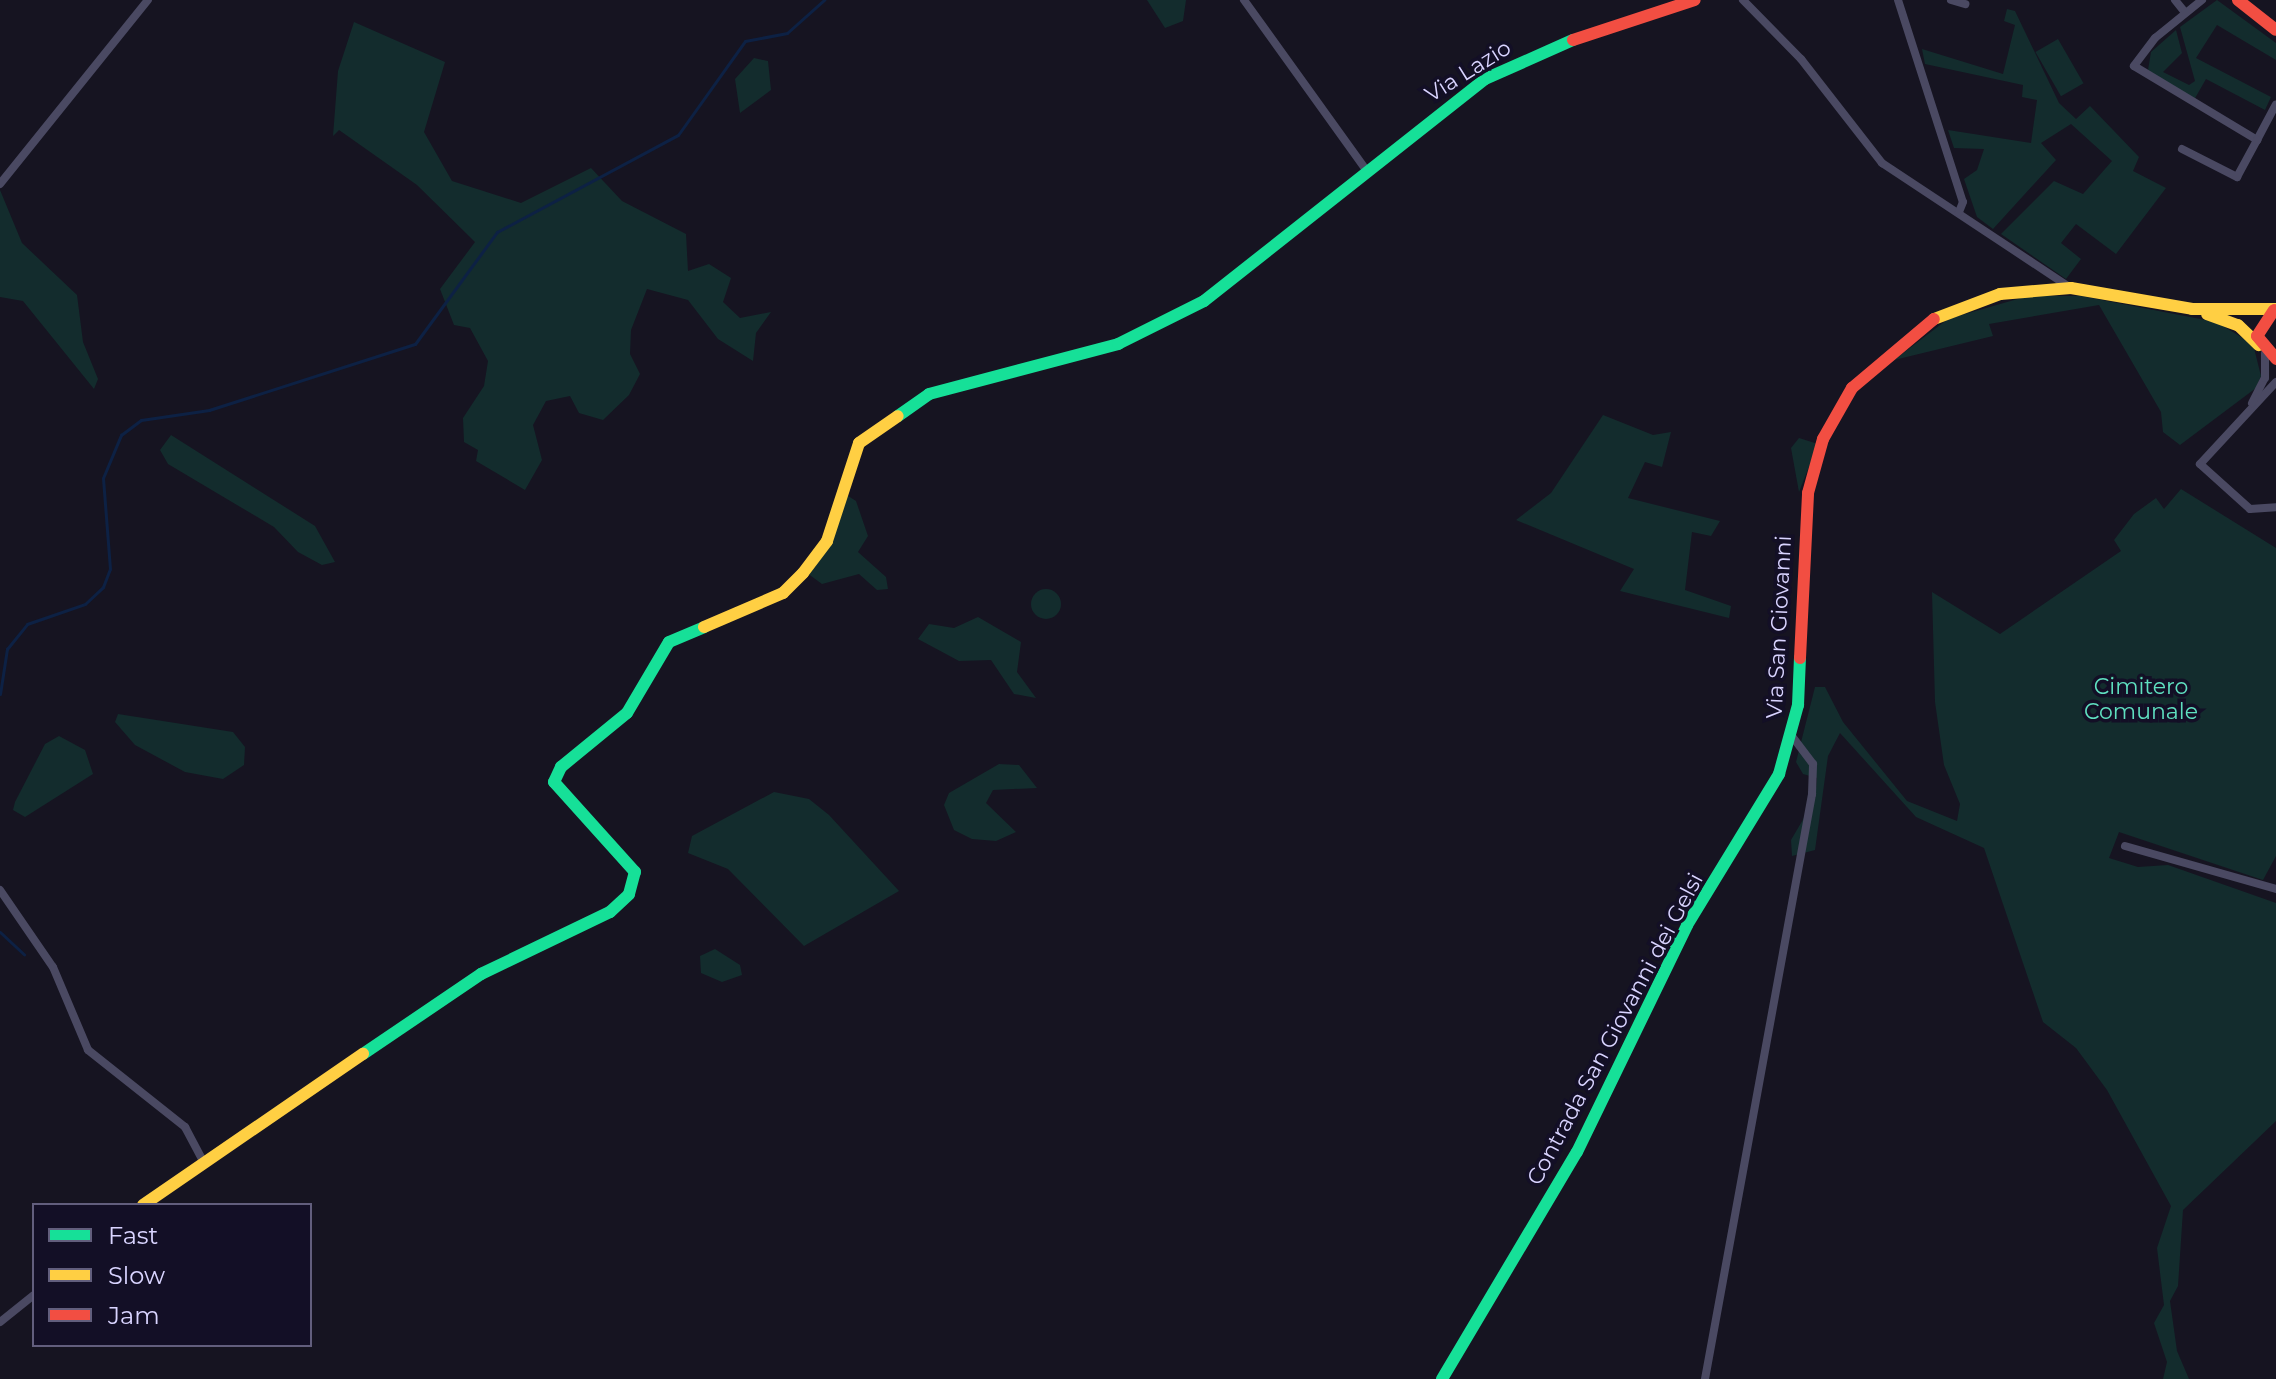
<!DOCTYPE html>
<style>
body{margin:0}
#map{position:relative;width:2276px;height:1379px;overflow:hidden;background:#161421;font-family:Montserrat,sans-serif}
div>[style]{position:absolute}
.green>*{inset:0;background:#132c2d;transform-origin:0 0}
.round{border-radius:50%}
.stream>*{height:3px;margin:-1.5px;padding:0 1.5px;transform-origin:1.5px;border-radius:1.5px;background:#0d2144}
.street>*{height:8px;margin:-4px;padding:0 4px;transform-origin:4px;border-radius:4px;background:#4a4962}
.fast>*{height:12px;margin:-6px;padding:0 6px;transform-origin:6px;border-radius:6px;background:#16e098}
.slow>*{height:12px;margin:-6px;padding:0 6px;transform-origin:6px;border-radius:6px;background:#ffcf43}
.jam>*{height:12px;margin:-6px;padding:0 6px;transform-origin:6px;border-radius:6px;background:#f24e42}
span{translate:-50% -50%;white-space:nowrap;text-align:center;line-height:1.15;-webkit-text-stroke:7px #130f26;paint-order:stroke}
.street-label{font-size:22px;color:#d9d4ff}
.park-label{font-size:22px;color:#5fe0c0}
.legend{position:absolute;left:32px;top:1203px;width:280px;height:144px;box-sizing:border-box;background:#130f26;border:2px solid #625e7d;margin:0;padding:10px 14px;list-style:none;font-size:24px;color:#d9d4ff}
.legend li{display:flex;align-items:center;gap:16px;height:40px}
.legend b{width:40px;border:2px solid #625e7d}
</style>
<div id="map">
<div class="green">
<div style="clip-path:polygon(1147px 0,1186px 0,1183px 21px,1165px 28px)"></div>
<div style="clip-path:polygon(2217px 0,2276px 43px,2276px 60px,2217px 25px,2196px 58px,2271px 97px,2265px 110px,2206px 79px,2194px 100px,2148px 70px,2151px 52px,2176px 30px,2182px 53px,2163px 72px,2189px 85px,2195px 81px,2180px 27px)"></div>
<div style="clip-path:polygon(2007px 9px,2015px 11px,2059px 103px,2076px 119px,2090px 106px,2139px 157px,2133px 171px,2166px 188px,2116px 254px,2076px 224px,2061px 243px,2081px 259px,2066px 279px,2001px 234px,2054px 181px,2083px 194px,2112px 161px,2071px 124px,2041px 143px,2056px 160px,1993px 229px,1977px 217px,1964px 179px,1977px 170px,1984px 149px,1954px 148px,1948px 130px,2031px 143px,2037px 100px,2022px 97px,2023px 85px,1925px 64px,1922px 49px,2003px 74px,2015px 25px,2004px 21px)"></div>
<div style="clip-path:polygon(354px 22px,445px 62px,424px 132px,452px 181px,521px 203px,591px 168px,622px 201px,686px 234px,688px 271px,709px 264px,731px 278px,723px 302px,740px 318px,771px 312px,756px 333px,753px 361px,718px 339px,688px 300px,647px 289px,631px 330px,630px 354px,640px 374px,629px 395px,603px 420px,579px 413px,570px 396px,546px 401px,533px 425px,542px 460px,525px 490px,476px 461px,478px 450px,464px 442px,463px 418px,484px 386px,488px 361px,470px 328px,454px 325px,440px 289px,475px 242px,417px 185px,339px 130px,333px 136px,338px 71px)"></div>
<div style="left:2058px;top:39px;width:51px;height:26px;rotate:60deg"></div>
<div style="clip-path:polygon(754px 58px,768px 61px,771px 90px,740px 113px,735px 79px)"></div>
<div style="clip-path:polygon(0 190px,22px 243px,77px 295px,83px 342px,98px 379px,94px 389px,23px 301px,0 297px)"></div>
<div style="clip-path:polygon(2028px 296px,2081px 296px,2216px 322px,2253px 344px,2261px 376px,2256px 388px,2180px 445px,2163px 432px,2161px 412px,2099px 305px,1989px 324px,1993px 336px,1894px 360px,1948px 319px)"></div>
<div style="clip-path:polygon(1603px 415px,1653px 435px,1671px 432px,1662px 467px,1645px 462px,1628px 498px,1720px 521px,1711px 536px,1692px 532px,1685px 590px,1731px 606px,1729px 618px,1620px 591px,1634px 569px,1516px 520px,1551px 493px)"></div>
<div style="clip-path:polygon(171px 435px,315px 526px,335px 562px,322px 565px,298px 552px,274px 527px,168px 464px,160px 450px)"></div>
<div style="clip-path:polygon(1799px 438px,1818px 444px,1799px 492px,1791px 448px)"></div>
<div style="clip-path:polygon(2181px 489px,2276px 548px,2276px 856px,2263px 880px,2119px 832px,2109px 858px,2138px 867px,2168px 865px,2276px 903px,2276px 1121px,2183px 1210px,2178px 1286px,2170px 1301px,2177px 1351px,2189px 1379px,2163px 1379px,2167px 1362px,2154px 1323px,2164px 1305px,2157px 1248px,2171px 1206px,2107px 1090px,2076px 1048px,2043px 1022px,1984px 848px,1916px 817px,1840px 733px,1828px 756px,1815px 850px,1792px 856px,1791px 840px,1815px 799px,1817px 778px,1803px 774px,1796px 762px,1815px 687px,1825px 687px,1843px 722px,1907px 801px,1957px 821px,1960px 804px,1944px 765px,1935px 702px,1932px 592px,2000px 634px,2121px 551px,2114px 540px,2134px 514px,2156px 498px,2164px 509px)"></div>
<div style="clip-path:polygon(845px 494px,856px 501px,868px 536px,858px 552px,886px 577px,888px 589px,877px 590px,859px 574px,822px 584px,807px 573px)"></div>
<div class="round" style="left:1031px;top:589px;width:30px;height:30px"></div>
<div style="clip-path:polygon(978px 617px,1021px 642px,1017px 672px,1036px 698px,1014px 694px,991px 660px,959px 661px,918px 639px,929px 624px,954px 628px)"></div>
<div style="clip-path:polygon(118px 714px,233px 732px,245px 747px,244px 765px,223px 779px,185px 772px,135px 745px,115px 722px)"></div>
<div style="clip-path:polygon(59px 736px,85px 750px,93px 774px,25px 817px,13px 810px,15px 802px,45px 744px)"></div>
<div style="clip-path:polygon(999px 764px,1019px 765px,1037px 788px,993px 790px,986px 803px,1016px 832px,996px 841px,972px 839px,954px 830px,944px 805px,949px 793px)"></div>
<div style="clip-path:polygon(774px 792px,809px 799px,829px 815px,899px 891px,804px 946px,728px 869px,688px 853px,692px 836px)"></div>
<div style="clip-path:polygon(715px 949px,740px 965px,742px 975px,722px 982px,701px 973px,700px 956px)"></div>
</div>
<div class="stream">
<div style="left:0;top:694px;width:46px;rotate:-81.2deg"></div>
<div style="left:7px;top:649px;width:32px;rotate:-51deg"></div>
<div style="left:27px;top:624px;width:61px;rotate:-19deg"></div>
<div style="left:85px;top:604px;width:25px;rotate:-43deg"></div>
<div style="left:103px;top:587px;width:19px;rotate:-69deg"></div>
<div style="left:110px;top:569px;width:91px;rotate:-94.4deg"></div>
<div style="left:103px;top:478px;width:47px;rotate:-67.3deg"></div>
<div style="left:121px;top:435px;width:25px;rotate:-37deg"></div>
<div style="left:141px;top:420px;width:69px;rotate:-8.4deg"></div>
<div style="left:209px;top:410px;width:216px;rotate:-17.8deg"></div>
<div style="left:415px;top:344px;width:139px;rotate:-53.8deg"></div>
<div style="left:497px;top:232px;width:205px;rotate:-28.2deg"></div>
<div style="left:678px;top:135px;width:115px;rotate:-54.5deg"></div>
<div style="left:745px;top:41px;width:43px;rotate:-10.8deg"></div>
<div style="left:787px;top:33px;width:50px;rotate:-41.7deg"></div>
<div style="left:0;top:932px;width:33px;rotate:43deg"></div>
</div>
<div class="street">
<div style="left:1244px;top:0;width:211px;rotate:54.3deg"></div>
<div style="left:1743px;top:0;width:83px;rotate:45.5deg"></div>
<div style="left:1801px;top:59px;width:132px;rotate:52.1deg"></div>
<div style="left:1882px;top:163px;width:227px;rotate:33.5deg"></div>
<div style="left:1898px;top:0;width:212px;rotate:72.2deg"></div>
<div style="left:1963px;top:202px;width:11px;rotate:112deg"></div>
<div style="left:1951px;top:0;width:15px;rotate:16deg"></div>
<div style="left:2175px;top:0;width:14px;rotate:51deg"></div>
<div style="left:2202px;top:0;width:60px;rotate:141deg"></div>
<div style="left:2155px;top:38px;width:35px;rotate:127deg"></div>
<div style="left:2134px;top:66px;width:144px;rotate:31deg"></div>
<div style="left:2257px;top:140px;width:40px;rotate:-62deg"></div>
<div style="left:2182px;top:149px;width:62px;rotate:27deg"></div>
<div style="left:2237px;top:177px;width:42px;rotate:-61.6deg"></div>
<div style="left:0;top:184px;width:236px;rotate:-51.2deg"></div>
<div style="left:2276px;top:382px;width:112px;rotate:132.8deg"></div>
<div style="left:2200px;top:464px;width:67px;rotate:42deg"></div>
<div style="left:2250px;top:509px;width:26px;rotate:-4deg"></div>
<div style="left:2252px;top:403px;width:28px;rotate:-63deg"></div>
<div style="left:2265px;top:378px;width:25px;rotate:-90deg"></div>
<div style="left:2125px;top:846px;width:157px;rotate:15.9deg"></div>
<div style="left:0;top:890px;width:93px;rotate:55.5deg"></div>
<div style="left:53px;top:967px;width:90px;rotate:67.1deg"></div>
<div style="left:88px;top:1050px;width:124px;rotate:38.4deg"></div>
<div style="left:185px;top:1127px;width:36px;rotate:62deg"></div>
<div style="left:0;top:1322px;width:43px;rotate:-38.5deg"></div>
<div style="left:1705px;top:1379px;width:595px;rotate:-79.63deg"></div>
<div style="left:1812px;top:794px;width:30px;rotate:-88deg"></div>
<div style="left:1813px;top:764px;width:34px;rotate:-127deg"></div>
</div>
<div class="fast">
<div style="left:898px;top:416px;width:38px;rotate:-35deg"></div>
<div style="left:929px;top:394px;width:196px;rotate:-14.8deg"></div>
<div style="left:1118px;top:344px;width:96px;rotate:-26.6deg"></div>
<div style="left:1204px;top:301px;width:358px;rotate:-38.3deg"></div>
<div style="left:1485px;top:79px;width:96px;rotate:-23.9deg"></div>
<div style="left:363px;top:1054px;width:143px;rotate:-34.1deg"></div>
<div style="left:481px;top:974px;width:143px;rotate:-25.7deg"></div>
<div style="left:610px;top:912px;width:26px;rotate:-43deg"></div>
<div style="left:629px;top:894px;width:23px;rotate:-75deg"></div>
<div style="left:635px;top:872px;width:121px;rotate:-132deg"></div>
<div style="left:554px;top:782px;width:17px;rotate:-65deg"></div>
<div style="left:561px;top:767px;width:85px;rotate:-39.3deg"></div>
<div style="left:627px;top:713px;width:82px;rotate:-59.4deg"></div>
<div style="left:669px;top:642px;width:38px;rotate:-23deg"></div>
<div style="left:1442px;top:1379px;width:264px;rotate:-59.3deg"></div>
<div style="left:1577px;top:1152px;width:252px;rotate:-64.1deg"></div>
<div style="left:1687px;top:925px;width:177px;rotate:-58.6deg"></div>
<div style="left:1779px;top:774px;width:72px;rotate:-74.6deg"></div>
<div style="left:1798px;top:705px;width:47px;rotate:-87.6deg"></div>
</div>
<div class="slow">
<div style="left:2207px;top:314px;width:33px;rotate:20deg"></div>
<div style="left:2238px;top:325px;width:29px;rotate:44deg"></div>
<div style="left:1934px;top:319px;width:71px;rotate:-20.7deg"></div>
<div style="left:2000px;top:294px;width:71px;rotate:-4.8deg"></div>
<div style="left:2071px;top:288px;width:123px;rotate:9.8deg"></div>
<div style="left:2192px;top:309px;width:83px"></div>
<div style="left:704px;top:627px;width:86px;rotate:-23.3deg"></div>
<div style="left:783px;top:593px;width:28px;rotate:-45deg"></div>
<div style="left:803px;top:573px;width:40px;rotate:-53deg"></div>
<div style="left:827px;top:541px;width:103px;rotate:-71.9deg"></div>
<div style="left:859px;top:443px;width:47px;rotate:-34.7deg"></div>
<div style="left:143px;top:1205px;width:267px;rotate:-34.5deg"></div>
</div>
<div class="jam">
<div style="left:2238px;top:0;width:48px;rotate:38.3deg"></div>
<div style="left:1573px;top:40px;width:128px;rotate:-18.2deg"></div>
<div style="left:2274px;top:310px;width:31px;rotate:123deg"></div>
<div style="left:2257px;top:336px;width:30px;rotate:50deg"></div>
<div style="left:1800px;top:658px;width:165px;rotate:-87.2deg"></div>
<div style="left:1808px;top:493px;width:56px;rotate:-74.5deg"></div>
<div style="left:1823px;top:439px;width:59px;rotate:-60.4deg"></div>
<div style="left:1852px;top:388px;width:107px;rotate:-40.1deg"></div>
</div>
<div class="street-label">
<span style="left:1468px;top:71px;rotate:-32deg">Via Lazio</span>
<span style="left:1779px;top:627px;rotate:-87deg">Via San Giovanni</span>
<span style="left:1615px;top:1029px;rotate:-62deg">Contrada San Giovanni dei Gelsi</span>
</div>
<div class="park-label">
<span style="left:2141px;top:699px">Cimitero<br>Comunale</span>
</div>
<ul class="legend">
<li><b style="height:10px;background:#16e098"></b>Fast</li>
<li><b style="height:10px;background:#ffcf43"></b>Slow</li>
<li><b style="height:10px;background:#f24e42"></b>Jam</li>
</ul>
</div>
